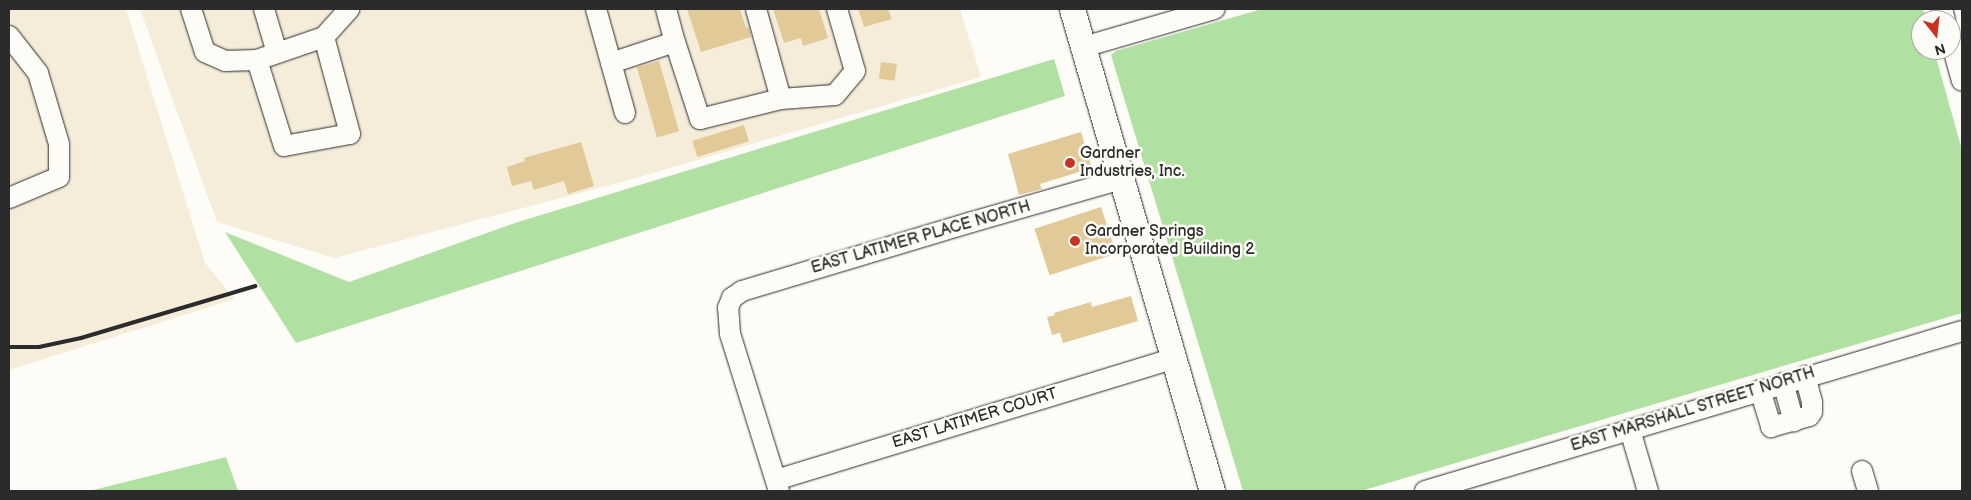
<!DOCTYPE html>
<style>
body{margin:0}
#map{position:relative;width:1971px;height:500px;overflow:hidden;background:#fdfcf7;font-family:"Balsamiq Sans",sans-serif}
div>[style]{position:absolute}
.built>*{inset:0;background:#f5edda}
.green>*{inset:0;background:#b0e1a2}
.building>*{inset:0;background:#e2c998;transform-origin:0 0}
.roads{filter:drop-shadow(0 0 1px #2b2b2b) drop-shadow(0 0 1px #2b2b2b)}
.minor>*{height:20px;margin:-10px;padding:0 10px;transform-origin:10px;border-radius:10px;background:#fdfcf7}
.major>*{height:25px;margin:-12.5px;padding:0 12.5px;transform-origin:12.5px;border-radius:12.5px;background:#fdfcf7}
.rail>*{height:4px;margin:-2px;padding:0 2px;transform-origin:2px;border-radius:2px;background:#2b2b2b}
.dots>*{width:14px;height:14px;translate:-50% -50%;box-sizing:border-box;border:2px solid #fdfcf7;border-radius:50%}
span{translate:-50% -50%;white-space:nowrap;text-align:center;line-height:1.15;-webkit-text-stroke:5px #fdfcf7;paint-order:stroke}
.poi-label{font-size:16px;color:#2b2b2b}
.left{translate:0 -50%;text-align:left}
.street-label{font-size:16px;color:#2b2b2b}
.frame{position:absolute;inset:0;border:10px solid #2b2b2b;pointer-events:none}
.north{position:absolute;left:1911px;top:10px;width:50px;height:50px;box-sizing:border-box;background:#fdfcf7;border:1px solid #a9a8a5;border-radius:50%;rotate:164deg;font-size:14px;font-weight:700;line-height:20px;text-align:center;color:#2b2b2b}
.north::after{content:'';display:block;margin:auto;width:18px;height:22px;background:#c8321e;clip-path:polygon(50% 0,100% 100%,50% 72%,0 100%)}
</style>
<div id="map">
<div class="built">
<div style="clip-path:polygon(9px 9px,126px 9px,205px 263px,235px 299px,9px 370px)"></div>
<div style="clip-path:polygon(140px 9px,960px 9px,981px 77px,629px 180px,334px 258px,217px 222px)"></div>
</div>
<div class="green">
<div style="clip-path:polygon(1262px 9px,1923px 9px,1926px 20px,1921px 20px,1921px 50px,1934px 50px,1962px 150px,1962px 313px,1361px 491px,1243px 491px,1111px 55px,1116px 51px)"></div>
<div style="clip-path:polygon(1054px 59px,1065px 96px,296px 343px,225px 232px,349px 282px,518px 222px)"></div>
<div style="clip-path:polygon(226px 457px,238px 491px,89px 491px)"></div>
</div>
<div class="building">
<div style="clip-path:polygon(687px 9px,740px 9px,746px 28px,749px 27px,751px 37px,701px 52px)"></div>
<div style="clip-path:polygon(773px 9px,819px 9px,828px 38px,803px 46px,801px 38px,784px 43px)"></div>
<div style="clip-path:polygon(858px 9px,888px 9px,892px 19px,864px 27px)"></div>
<div style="left:659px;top:61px;width:73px;height:23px;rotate:74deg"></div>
<div style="left:881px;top:62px;width:16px;height:17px;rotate:7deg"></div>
<div style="left:744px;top:125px;width:17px;height:54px;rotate:73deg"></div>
<div style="clip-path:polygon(1081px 132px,1092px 168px,1040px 184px,1042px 189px,1019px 195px,1008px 154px)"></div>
<div style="clip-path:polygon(581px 142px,594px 186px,568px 194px,564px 181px,534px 190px,531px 181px,512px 186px,507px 167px,525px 161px,524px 158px)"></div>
<div style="left:1101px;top:207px;width:49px;height:70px;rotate:72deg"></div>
<div style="clip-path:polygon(1131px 296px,1138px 321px,1063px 343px,1060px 333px,1052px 335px,1047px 317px,1055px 315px,1054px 313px,1091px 302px,1092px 307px)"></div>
</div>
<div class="roads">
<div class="minor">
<div style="left:191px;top:9px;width:45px;rotate:72deg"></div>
<div style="left:205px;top:52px;width:22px;rotate:24deg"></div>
<div style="left:225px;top:61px;width:32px;rotate:-2deg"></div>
<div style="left:257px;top:60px;width:71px;rotate:-18.9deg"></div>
<div style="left:324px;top:37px;width:38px;rotate:-48deg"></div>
<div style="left:264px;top:9px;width:46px;rotate:73.5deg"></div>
<div style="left:596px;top:9px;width:108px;rotate:74.4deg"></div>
<div style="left:666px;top:9px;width:34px;rotate:75deg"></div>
<div style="left:756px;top:9px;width:93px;rotate:74.5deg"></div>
<div style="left:1942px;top:9px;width:11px;rotate:75deg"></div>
<div style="left:9px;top:36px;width:47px;rotate:51.9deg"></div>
<div style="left:38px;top:73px;width:74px;rotate:73.5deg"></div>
<div style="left:59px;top:144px;width:33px;rotate:90deg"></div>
<div style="left:59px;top:177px;width:54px;rotate:157.2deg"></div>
<div style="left:1951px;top:41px;width:41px;rotate:74.6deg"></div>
<div style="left:1083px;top:47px;width:137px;rotate:-16.1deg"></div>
<div style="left:257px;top:60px;width:90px;rotate:72.6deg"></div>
<div style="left:284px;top:146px;width:67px;rotate:-10.3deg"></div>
<div style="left:350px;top:134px;width:100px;rotate:-105deg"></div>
<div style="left:611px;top:63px;width:67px;rotate:-18.2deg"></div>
<div style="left:675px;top:42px;width:81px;rotate:72deg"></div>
<div style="left:700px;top:119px;width:83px;rotate:-13.9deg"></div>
<div style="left:781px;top:99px;width:54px;rotate:-4.2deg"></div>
<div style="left:835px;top:95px;width:31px;rotate:-50deg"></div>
<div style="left:855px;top:71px;width:65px;rotate:-106.2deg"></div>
<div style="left:1783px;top:383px;width:40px;rotate:74deg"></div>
<div style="left:1760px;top:390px;width:39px;rotate:73deg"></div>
<div style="left:1771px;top:427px;width:40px;rotate:-16deg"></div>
<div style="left:1809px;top:416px;width:5px;rotate:-53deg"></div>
<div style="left:1812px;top:412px;width:10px;rotate:-90deg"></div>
<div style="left:1812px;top:402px;width:27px;rotate:-105deg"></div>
<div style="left:1630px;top:430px;width:64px;rotate:73.6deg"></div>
<div style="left:1862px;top:471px;width:21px;rotate:73deg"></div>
<div style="left:776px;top:480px;width:417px;rotate:-17deg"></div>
<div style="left:779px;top:491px;width:164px;rotate:-107.3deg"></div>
<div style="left:730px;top:334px;width:26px;rotate:-94deg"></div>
<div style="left:728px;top:308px;width:11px;rotate:-68deg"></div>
<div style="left:732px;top:298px;width:12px;rotate:-35deg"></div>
<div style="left:742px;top:291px;width:240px;rotate:-16.7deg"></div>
<div style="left:972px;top:222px;width:156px;rotate:-16deg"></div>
<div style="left:1425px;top:491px;width:560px;rotate:-16.59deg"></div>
</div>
<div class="major">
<div style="left:1072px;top:9px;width:502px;rotate:73.8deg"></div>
</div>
</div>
<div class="rail">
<div style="left:9px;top:347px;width:30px"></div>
<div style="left:39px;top:347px;width:43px;rotate:-12.1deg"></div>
<div style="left:81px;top:338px;width:182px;rotate:-16.6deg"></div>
</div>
<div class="dots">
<div style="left:1070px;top:163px;background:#c8321e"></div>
<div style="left:1075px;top:241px;background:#c8321e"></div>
</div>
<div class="poi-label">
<span class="left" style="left:1080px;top:163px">Gardner<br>Industries, Inc.</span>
<span class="left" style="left:1085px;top:241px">Gardner Springs<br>Incorporated Building 2</span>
</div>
<div class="street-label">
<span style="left:921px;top:238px;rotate:-16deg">EAST LATIMER PLACE NORTH</span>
<span style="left:1693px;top:410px;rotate:-17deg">EAST MARSHALL STREET NORTH</span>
<span style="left:975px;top:419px;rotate:-17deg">EAST LATIMER COURT</span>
</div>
<div class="frame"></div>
<div class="north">N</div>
</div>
